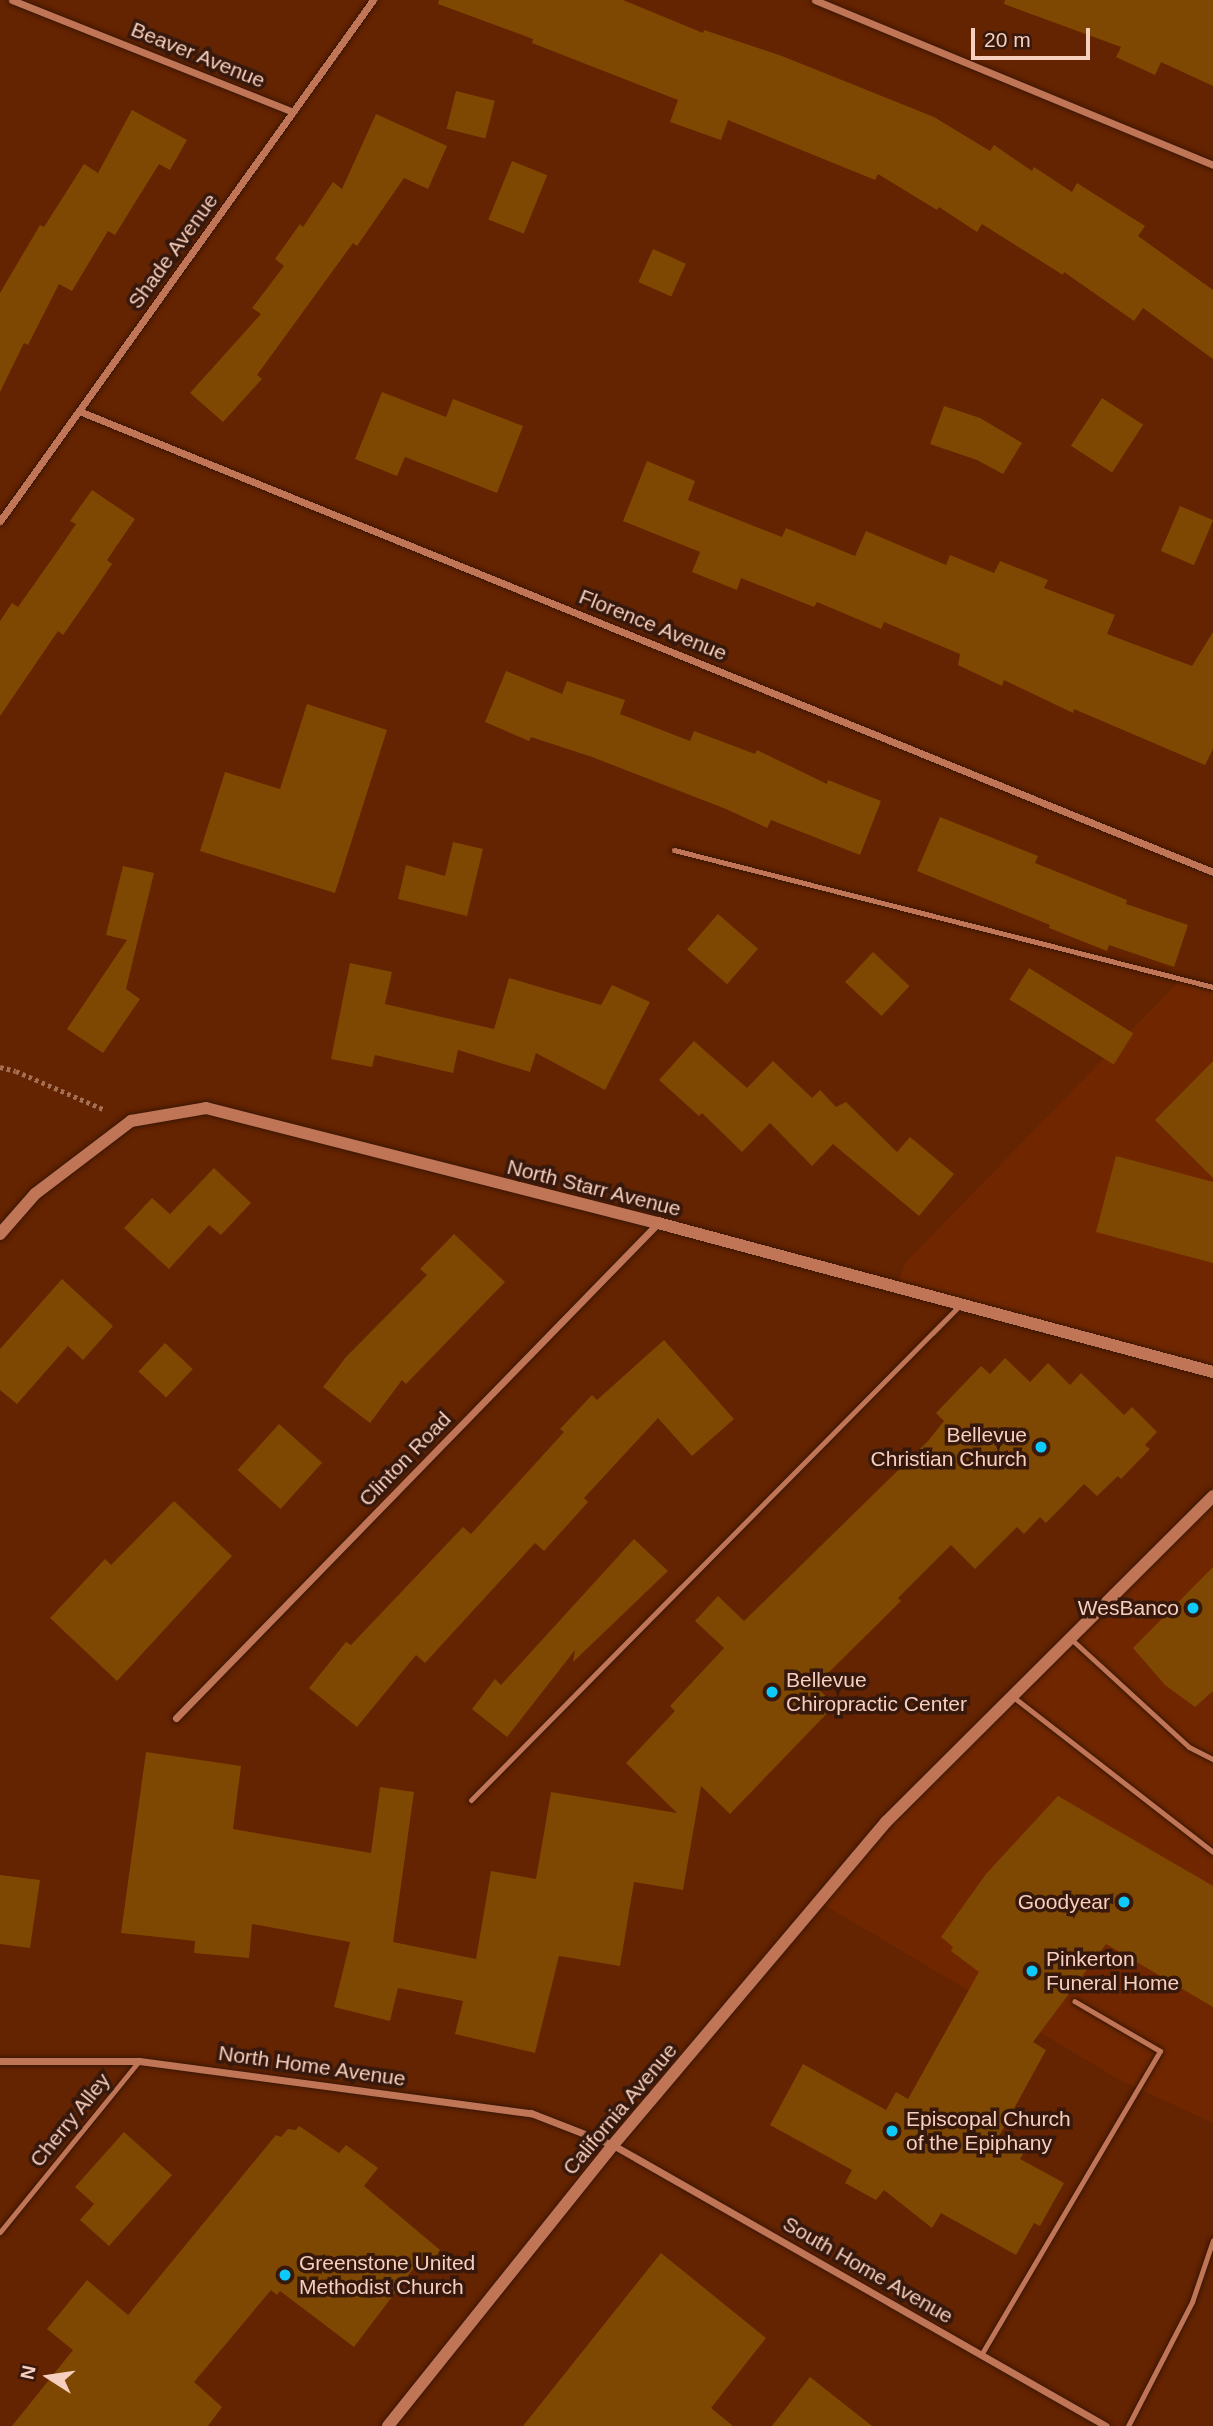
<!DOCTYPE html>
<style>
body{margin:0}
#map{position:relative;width:1213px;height:2426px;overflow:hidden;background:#642301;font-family:Arial,sans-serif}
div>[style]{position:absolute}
.built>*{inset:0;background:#702700}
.building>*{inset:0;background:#7f4802;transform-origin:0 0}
.path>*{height:4.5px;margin-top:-2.25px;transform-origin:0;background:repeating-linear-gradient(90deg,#a56f54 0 3.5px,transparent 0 7px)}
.roads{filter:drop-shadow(0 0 2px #391606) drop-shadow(0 0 2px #391606)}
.service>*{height:5px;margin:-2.5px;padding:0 2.5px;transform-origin:2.5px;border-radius:2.5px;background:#bf7556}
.minor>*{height:7px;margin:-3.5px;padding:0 3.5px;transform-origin:3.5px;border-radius:3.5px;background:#bf7556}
.tertiary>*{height:12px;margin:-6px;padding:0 6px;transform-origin:6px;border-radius:6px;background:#bf7556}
.dots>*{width:19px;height:19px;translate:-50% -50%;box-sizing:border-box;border:4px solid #36180c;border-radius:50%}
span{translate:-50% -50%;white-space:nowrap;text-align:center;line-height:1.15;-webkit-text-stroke:7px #36180c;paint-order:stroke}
.street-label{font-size:21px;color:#f7cfbe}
.poi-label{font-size:21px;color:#f7cfbe}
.right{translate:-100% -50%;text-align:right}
.left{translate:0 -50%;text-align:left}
.north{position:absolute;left:14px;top:2342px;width:70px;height:70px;-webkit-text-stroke:5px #36180c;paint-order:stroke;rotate:282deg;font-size:19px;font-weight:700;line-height:28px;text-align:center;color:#f7cfbe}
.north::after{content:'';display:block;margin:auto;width:24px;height:32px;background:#f7cfbe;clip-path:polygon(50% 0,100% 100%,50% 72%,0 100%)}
.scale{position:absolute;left:971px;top:28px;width:119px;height:32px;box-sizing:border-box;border:4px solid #f7cfbe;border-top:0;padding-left:9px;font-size:21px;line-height:24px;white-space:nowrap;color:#f7cfbe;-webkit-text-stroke:5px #36180c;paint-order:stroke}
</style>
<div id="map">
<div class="built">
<div style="clip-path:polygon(1181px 979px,1213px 987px,1213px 1372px,896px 1287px,906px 1262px)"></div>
<div style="clip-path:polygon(1213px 1496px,1213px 2123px,1120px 2080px,819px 1902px,886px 1822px)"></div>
</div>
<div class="building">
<div style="clip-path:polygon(439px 0,623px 0,703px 33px,704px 30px,782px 56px,934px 117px,990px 151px,994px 145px,1032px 171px,1034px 167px,1072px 192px,1077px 183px,1145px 226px,1138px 236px,1213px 290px,1213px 359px,1143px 308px,1134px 321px,1064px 272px,1063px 275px,982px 224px,977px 232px,939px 207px,937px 210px,878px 174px,875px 180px,728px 120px,721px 140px,670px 122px,678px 100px,532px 43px,533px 39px,438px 4px)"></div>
<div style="clip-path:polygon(1005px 0,1213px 0,1213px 86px,1161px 62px,1155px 75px,1116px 57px,1121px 47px,1004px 4px)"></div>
<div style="left:456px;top:91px;width:40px;height:39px;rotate:14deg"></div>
<div style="clip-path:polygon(132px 110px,187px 140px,170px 170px,159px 164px,115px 235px,108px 231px,72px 291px,59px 284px,28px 345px,24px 343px,0 392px,0 293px,40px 225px,44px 227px,84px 164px,98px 173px)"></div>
<div style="clip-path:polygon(376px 114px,447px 146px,428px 189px,404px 178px,357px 246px,353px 243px,257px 375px,262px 379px,223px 422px,190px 393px,261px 314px,252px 308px,284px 266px,275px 259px,300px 224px,303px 227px,333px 182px,342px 189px)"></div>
<div style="left:512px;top:161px;width:38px;height:63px;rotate:22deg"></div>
<div style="left:653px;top:249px;width:36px;height:36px;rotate:24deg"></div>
<div style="clip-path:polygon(382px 392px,446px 417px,453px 399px,523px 426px,497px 493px,405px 457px,397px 476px,355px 459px)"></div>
<div style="left:1102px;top:398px;width:49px;height:57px;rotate:33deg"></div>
<div style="clip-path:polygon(944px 406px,980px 418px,1022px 443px,1003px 474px,977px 460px,930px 444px)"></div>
<div style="clip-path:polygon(647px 461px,695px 481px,688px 500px,782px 537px,786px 528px,855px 556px,866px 531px,946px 565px,950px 555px,994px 573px,1000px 561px,1048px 580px,1044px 588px,1115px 615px,1107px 634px,1192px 666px,1213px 632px,1213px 749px,1205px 765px,1074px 709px,1073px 713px,1004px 680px,1002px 686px,958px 665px,960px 654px,884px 622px,881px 629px,817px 602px,814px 607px,741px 578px,737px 590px,692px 572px,700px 552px,623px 521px)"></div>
<div style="clip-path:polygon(92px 490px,135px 519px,107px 560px,112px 564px,91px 595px,63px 635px,58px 631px,0 716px,0 621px,12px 603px,18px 607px,59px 549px,76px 524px,70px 521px)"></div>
<div style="left:1180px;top:506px;width:36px;height:49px;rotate:23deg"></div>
<div style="clip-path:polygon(506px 671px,562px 694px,567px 681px,625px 700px,620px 714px,690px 741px,694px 731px,755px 754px,757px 750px,827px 784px,828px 780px,881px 801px,860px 855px,771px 820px,767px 828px,726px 809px,592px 757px,531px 737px,529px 741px,485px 722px)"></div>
<div style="clip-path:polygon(307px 704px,387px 730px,335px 893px,200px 851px,225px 772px,280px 789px)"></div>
<div style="clip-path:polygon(940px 817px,1038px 856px,1035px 863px,1127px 900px,1126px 904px,1188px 925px,1174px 967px,1109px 945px,1107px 951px,1049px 928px,1050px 925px,917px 871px)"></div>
<div style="clip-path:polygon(453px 842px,483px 849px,467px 916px,398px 899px,406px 865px,445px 876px)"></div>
<div style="clip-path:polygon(123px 866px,154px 873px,126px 989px,140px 999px,103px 1053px,67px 1029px,127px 940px,106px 935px)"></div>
<div style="left:718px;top:914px;width:53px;height:47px;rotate:41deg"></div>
<div style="left:873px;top:952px;width:50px;height:41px;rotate:43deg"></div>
<div style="clip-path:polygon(350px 963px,392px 972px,385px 1004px,494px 1029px,509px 978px,601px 1005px,612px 985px,650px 1002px,605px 1090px,536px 1053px,530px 1072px,458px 1050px,453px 1073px,375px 1055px,372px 1067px,331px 1059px)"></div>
<div style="left:1029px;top:968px;width:123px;height:37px;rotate:32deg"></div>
<div style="clip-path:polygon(694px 1041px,747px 1088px,773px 1061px,812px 1098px,820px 1090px,836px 1107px,846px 1102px,897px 1152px,910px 1137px,954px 1174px,919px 1216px,833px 1144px,812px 1166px,770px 1123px,742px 1152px,702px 1113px,699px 1116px,659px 1080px)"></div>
<div style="clip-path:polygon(1213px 1061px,1213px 1178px,1155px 1120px)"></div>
<div style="clip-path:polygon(1116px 1156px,1213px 1182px,1213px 1263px,1096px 1232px)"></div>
<div style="clip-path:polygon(214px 1168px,251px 1203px,221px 1235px,209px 1225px,169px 1269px,124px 1228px,152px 1198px,170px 1214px)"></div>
<div style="clip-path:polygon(454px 1234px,505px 1282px,406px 1384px,402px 1380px,370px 1423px,323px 1387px,346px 1357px,427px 1275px,420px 1269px)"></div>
<div style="clip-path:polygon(62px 1279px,113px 1326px,83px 1360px,68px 1346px,17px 1404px,0 1390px,0 1349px)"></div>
<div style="clip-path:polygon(664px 1340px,734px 1419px,692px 1456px,658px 1418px,584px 1498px,588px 1502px,544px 1551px,535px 1543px,425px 1663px,416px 1655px,357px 1727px,309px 1688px,346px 1642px,351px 1645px,463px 1527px,471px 1534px,564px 1432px,560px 1429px,592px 1395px,597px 1400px)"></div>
<div style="left:165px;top:1343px;width:38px;height:39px;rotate:43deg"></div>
<div style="clip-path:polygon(1005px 1358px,1030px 1382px,1048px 1363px,1070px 1385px,1081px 1373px,1124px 1415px,1132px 1407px,1157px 1432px,1145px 1445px,1150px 1449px,1121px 1479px,1118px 1476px,1097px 1496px,1084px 1484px,1046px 1523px,1040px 1517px,1024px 1534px,1017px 1527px,975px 1569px,951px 1545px,898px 1598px,901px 1601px,815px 1686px,835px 1705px,730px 1814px,701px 1786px,683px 1890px,634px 1882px,620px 1966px,559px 1956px,535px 2053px,455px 2034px,463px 2001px,398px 1988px,390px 2021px,334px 2007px,350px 1942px,252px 1924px,249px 1958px,194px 1953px,195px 1941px,121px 1933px,146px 1752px,241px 1766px,233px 1829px,371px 1853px,380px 1787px,414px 1792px,393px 1942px,476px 1959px,491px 1871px,536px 1879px,551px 1792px,677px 1813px,626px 1763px,675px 1711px,670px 1706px,724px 1648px,695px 1621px,718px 1596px,744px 1621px,928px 1441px,944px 1421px,936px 1413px,981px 1366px,990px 1374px)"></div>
<div style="left:279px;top:1424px;width:58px;height:62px;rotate:42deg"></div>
<div style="clip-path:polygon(174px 1501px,232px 1556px,117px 1681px,50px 1618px,105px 1559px,111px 1565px)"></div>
<div style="clip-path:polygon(634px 1539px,668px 1571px,573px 1662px,575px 1650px,507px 1737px,472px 1709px,495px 1679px,501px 1685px)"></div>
<div style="clip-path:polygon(1213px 1567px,1213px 1691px,1195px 1707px,1165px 1685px,1133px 1648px)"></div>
<div style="clip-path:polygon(1058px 1796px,1213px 1886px,1213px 2007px,1106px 1944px,1033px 2042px,1046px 2050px,998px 2138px,1024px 2152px,1020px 2159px,1064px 2183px,1040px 2226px,1034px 2223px,1016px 2255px,941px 2213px,932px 2228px,884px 2190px,876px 2200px,845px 2183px,852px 2170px,770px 2125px,803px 2064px,886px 2110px,896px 2092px,908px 2099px,979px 1972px,951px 1951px,953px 1947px,941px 1937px,986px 1874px)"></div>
<div style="clip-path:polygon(0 1875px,40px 1880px,30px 1948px,0 1944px)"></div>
<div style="clip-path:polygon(299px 2126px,339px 2153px,346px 2145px,378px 2168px,364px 2186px,440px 2250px,427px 2270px,413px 2269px,354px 2347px,280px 2291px,277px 2295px,271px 2290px,194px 2382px,222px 2407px,208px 2426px,12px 2426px,73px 2350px,47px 2329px,87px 2280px,128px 2315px,276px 2135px,281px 2137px,288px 2129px,296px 2130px)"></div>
<div style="clip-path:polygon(124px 2132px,172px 2175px,109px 2246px,80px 2220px,94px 2204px,75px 2187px)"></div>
<div style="clip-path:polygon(661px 2253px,766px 2338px,711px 2408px,733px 2426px,523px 2426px)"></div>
<div style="clip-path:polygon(810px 2377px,872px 2426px,772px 2426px)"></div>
</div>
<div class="path">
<div style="left:0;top:1067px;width:16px;rotate:14deg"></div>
<div style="left:16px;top:1071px;width:95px;rotate:23.6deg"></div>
</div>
<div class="roads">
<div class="service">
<div style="left:674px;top:850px;width:556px;rotate:14.26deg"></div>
<div style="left:1070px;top:1638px;width:161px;rotate:42.5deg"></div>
<div style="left:1189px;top:1747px;width:27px;rotate:27deg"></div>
<div style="left:1012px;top:1696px;width:254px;rotate:37.8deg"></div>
<div style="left:471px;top:1800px;width:697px;rotate:-45.35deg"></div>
<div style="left:0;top:2232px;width:220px;rotate:-50.9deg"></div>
<div style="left:981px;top:2355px;width:353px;rotate:-59.5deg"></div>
<div style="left:1160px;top:2051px;width:99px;rotate:-149.8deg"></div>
<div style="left:1128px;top:2426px;width:140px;rotate:-62.7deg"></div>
<div style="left:1192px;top:2302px;width:65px;rotate:-71.3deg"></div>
</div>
<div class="minor">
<div style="left:12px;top:0;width:302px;rotate:21.7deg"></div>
<div style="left:815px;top:0;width:431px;rotate:22.5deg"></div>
<div style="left:79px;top:411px;width:1224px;rotate:22.12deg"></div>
<div style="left:0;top:521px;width:641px;rotate:-54.4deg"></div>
<div style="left:176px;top:1718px;width:691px;rotate:-45.76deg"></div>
<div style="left:0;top:2061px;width:139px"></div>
<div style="left:139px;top:2061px;width:395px;rotate:7.6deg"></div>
<div style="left:531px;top:2113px;width:88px;rotate:21.3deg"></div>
<div style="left:613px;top:2145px;width:567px;rotate:29.68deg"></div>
</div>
<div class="tertiary">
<div style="left:0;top:1234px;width:53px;rotate:-48.8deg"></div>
<div style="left:35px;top:1194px;width:121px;rotate:-37.2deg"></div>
<div style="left:131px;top:1121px;width:76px;rotate:-9.8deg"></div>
<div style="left:206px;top:1108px;width:466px;rotate:14.3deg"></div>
<div style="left:658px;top:1223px;width:575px;rotate:15.03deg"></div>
<div style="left:388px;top:2426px;width:360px;rotate:-51.3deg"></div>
<div style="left:613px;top:2145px;width:423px;rotate:-49.8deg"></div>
<div style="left:886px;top:1822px;width:462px;rotate:-44.9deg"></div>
</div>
</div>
<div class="dots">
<div style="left:1041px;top:1447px;background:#0dcafa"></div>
<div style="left:1193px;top:1608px;background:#0dcafa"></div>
<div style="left:772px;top:1692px;background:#0dcafa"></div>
<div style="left:1124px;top:1902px;background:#0dcafa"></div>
<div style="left:1032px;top:1971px;background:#0dcafa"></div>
<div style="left:892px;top:2131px;background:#0dcafa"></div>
<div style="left:285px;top:2275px;background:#0dcafa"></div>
</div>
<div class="street-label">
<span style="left:198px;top:55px;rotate:22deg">Beaver Avenue</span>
<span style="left:173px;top:251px;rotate:-54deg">Shade Avenue</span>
<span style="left:653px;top:625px;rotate:22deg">Florence Avenue</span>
<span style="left:594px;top:1188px;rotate:14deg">North Starr Avenue</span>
<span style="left:405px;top:1459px;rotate:-46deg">Clinton Road</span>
<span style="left:312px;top:2066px;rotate:8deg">North Home Avenue</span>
<span style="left:620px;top:2109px;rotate:-50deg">California Avenue</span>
<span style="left:70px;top:2120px;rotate:-51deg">Cherry Alley</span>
<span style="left:868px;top:2270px;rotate:30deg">South Home Avenue</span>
</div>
<div class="poi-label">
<span class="right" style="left:1027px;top:1447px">Bellevue<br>Christian Church</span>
<span class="right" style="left:1179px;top:1608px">WesBanco</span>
<span class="left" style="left:786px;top:1692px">Bellevue<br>Chiropractic Center</span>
<span class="right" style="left:1110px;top:1902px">Goodyear</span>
<span class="left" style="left:1046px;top:1971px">Pinkerton<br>Funeral Home</span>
<span class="left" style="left:906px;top:2131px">Episcopal Church<br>of the Epiphany</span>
<span class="left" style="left:299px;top:2275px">Greenstone United<br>Methodist Church</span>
</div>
<div class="north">N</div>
<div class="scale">20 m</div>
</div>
